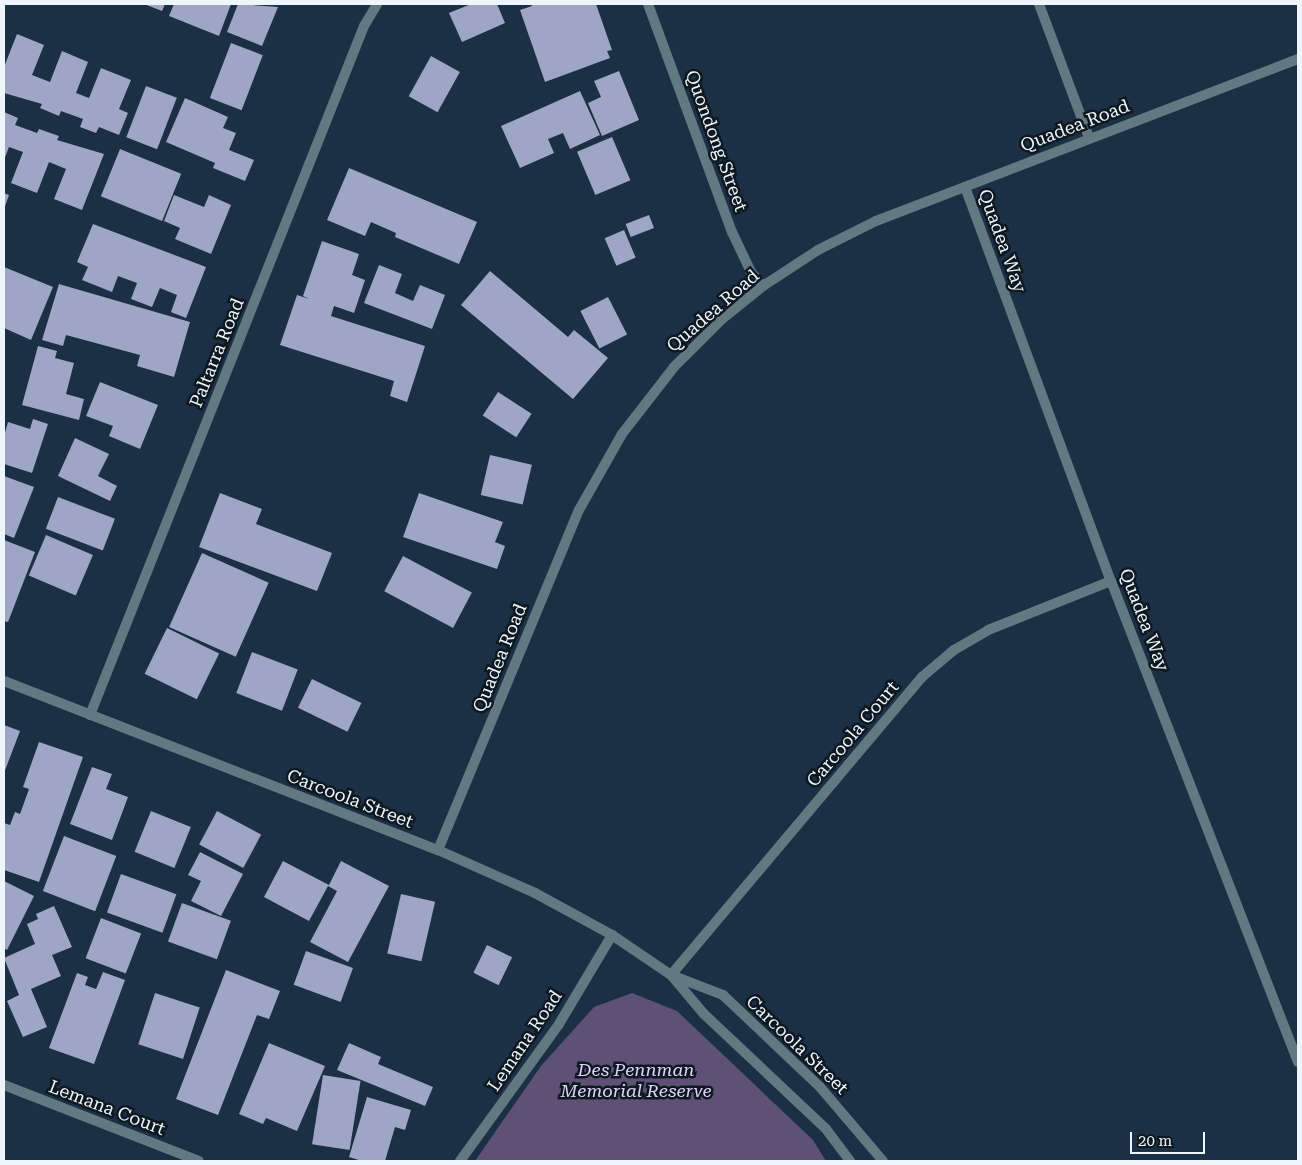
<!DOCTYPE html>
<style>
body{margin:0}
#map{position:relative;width:1302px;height:1165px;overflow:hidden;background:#1b3045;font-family:"Roboto Serif",serif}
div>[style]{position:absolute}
.green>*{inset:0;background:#5e5175}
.building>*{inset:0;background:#9ea5c5;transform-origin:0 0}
.minor>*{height:10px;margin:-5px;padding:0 5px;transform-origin:5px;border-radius:5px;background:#637981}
.tertiary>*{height:10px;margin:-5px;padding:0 5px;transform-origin:5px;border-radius:5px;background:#637981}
span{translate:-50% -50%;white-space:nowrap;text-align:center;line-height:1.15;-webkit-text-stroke:5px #0e1821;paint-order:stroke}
.street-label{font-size:18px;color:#edf5fd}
.park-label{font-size:18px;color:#e0d3fb;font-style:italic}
.frame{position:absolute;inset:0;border:5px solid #edf5fd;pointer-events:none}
.scale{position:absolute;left:1130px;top:1132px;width:75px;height:22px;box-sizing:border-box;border:2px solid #edf5fd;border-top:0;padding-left:6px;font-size:15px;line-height:18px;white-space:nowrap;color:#edf5fd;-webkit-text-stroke:4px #0e1821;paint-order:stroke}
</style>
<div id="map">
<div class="green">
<div style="clip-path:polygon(632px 993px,677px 1011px,813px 1140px,826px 1161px,475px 1161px,541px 1066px,594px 1007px)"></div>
</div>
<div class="building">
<div style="clip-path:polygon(144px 4px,165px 4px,162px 11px)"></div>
<div style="clip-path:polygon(174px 4px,231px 4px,219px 36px,169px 16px)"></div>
<div style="clip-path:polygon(238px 4px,278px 7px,262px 46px,227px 32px)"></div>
<div style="clip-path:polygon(471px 4px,497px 4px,505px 23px,462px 42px,449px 13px)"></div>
<div style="clip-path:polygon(531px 4px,596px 4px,612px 50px,607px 51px,610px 58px,545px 82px,520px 10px,532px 6px)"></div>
<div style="clip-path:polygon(17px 34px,44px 45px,32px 75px,50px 82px,62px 51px,88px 62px,76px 93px,89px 98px,101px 68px,131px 80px,119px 109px,128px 113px,119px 135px,99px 127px,96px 133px,80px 127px,83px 119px,61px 111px,59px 116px,40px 108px,42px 104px,4px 93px,4px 67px)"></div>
<div style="left:231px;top:43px;width:34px;height:59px;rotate:21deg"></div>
<div style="left:431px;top:56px;width:33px;height:46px;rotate:29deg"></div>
<div style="clip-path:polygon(619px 71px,639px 120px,602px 136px,588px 103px,601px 97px,594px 81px)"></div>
<div style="left:146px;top:86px;width:33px;height:55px;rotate:21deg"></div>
<div style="clip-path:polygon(580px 91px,600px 135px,570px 149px,563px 133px,548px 139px,554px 153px,520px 168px,501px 126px)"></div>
<div style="clip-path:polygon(185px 98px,228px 117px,223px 128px,236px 133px,229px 150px,254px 160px,245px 181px,213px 168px,215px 163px,166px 142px)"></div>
<div style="clip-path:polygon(4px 112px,18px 118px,15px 125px,37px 133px,39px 129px,59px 136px,57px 140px,104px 154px,82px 210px,54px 199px,66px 169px,49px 162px,37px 193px,11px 183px,23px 152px,9px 147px,4px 160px)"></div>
<div style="left:612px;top:137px;width:47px;height:38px;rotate:67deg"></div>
<div style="left:120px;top:149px;width:66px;height:51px;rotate:22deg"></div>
<div style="clip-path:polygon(349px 168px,477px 222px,459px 264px,395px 237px,396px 233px,371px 222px,365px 236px,327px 220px)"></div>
<div style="clip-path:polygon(4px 193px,9px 195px,4px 209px)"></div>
<div style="clip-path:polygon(174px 195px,204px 207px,209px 195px,231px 205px,211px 254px,175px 239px,180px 228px,164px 221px)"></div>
<div style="left:649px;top:215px;width:14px;height:25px;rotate:69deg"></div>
<div style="clip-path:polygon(93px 224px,206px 267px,186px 318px,171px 312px,177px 295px,160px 288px,152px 307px,131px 299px,137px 283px,118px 276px,112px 292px,82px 280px,88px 267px,77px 262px)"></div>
<div style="left:624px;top:230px;width:30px;height:21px;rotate:67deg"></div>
<div style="clip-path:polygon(322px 241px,359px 254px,352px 275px,365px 280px,354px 313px,334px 306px,331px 316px,425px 346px,407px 402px,390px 396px,394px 381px,280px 345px,297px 295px,309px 299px,303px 296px)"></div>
<div style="clip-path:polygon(379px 265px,402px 274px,395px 293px,413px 301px,420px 285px,445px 295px,432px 329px,364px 303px)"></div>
<div style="clip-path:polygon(4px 267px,53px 287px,31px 340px,4px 328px)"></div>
<div style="clip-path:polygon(490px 271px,568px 337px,574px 330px,608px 358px,573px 399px,461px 305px)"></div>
<div style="clip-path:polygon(59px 284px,190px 322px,174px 377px,137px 366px,140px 355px,66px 335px,63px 346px,42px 340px)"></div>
<div style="left:608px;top:297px;width:42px;height:31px;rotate:63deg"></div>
<div style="clip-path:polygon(38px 346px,57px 351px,55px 358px,74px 363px,66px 394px,84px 399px,79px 420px,22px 405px)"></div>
<div style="clip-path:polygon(100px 382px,158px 405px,140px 449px,109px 436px,113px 426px,86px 416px)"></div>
<div style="left:498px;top:392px;width:40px;height:28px;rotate:33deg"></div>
<div style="clip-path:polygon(33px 419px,48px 424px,32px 473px,4px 464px,4px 436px,8px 422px,30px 429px)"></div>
<div style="clip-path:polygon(75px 438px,109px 454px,98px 476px,117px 486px,110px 501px,58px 476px)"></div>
<div style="left:490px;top:455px;width:43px;height:41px;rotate:13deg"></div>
<div style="clip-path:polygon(4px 476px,34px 487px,14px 538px,4px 534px)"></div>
<div style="clip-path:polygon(220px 493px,262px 509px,256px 524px,332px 553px,317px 591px,199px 547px)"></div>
<div style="clip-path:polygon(419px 493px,503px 522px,495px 542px,505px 546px,497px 569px,403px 537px)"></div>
<div style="left:58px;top:497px;width:61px;height:34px;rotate:21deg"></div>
<div style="left:46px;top:535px;width:51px;height:44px;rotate:23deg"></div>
<div style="clip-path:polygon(4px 540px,35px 552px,8px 622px,4px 621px)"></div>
<div style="left:202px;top:553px;width:73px;height:81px;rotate:24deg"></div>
<div style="left:403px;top:556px;width:78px;height:40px;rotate:28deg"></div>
<div style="left:167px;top:628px;width:58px;height:51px;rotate:26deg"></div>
<div style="left:252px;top:652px;width:49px;height:44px;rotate:21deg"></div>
<div style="left:312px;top:679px;width:55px;height:32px;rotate:26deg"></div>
<div style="clip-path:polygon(4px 725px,20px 731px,4px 773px)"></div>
<div style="clip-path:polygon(39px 742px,83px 757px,39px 882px,4px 870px,4px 823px,10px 825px,15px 812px,20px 814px,29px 789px,23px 787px)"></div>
<div style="clip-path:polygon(92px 767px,112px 774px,106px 789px,128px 797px,112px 840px,70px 824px)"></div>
<div style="left:151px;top:811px;width:43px;height:44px;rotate:22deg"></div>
<div style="left:217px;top:811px;width:50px;height:38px;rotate:28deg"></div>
<div style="left:64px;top:836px;width:56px;height:59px;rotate:21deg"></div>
<div style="clip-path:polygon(200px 852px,243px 874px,221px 916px,191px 901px,201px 881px,188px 875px)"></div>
<div style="clip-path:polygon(283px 861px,329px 885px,341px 861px,389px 886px,348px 962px,310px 942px,337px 891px,328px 886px,309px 921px,264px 897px)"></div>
<div style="left:121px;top:874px;width:59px;height:41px;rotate:20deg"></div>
<div style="clip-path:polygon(4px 881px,34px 896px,7px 950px,4px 948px)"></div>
<div style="left:401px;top:894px;width:35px;height:61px;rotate:13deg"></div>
<div style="left:182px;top:903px;width:52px;height:41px;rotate:20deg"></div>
<div style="clip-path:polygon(54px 906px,72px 947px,52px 955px,61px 976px,31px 989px,47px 1027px,23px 1037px,7px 1001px,19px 995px,4px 958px,35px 944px,27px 924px,38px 919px,36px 914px)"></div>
<div style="left:101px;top:918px;width:43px;height:43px;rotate:21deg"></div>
<div style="left:487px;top:945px;width:28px;height:31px;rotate:26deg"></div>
<div style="left:306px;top:951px;width:50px;height:36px;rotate:20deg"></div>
<div style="clip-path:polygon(226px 970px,280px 991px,269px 1019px,257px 1015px,218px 1115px,176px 1099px)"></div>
<div style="clip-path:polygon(103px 972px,125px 980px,94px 1064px,49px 1048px,77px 973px,88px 977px,85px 985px,96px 989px)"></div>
<div style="left:155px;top:993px;width:47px;height:54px;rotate:18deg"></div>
<div style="clip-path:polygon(269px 1043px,325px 1066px,297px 1131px,266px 1118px,263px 1124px,239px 1114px)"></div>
<div style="clip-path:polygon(349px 1043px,381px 1057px,378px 1064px,433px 1087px,425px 1106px,337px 1070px)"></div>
<div style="left:323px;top:1075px;width:38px;height:70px;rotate:9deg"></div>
<div style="clip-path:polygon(367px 1097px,411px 1110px,405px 1130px,395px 1127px,385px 1161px,362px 1161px,349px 1157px)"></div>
</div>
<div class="minor">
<div style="left:648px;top:4px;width:243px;rotate:69.8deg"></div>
<div style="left:732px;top:232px;width:44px;rotate:64.6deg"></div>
<div style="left:751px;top:272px;width:18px;rotate:49deg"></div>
<div style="left:1039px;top:4px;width:143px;rotate:69.5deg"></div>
<div style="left:965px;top:187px;width:420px;rotate:69.7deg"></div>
<div style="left:1111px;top:581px;width:516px;rotate:68.76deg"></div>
<div style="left:90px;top:715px;width:741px;rotate:-68.31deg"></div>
<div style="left:364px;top:26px;width:26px;rotate:-59deg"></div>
<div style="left:438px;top:850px;width:368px;rotate:-67.5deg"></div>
<div style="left:579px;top:510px;width:87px;rotate:-60.5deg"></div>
<div style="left:622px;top:434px;width:85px;rotate:-52.2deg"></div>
<div style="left:674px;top:367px;width:68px;rotate:-45deg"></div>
<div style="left:722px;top:319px;width:53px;rotate:-38.8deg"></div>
<div style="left:763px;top:286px;width:66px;rotate:-33.2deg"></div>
<div style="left:818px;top:250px;width:65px;rotate:-26.6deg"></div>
<div style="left:876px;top:221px;width:452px;rotate:-21deg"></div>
<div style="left:671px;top:975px;width:390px;rotate:-49.9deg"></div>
<div style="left:922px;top:677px;width:42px;rotate:-40.2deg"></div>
<div style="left:954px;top:650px;width:39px;rotate:-30deg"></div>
<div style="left:988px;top:630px;width:132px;rotate:-21.7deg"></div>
<div style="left:4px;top:1085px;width:209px;rotate:21.3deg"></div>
<div style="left:460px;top:1161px;width:169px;rotate:-54.1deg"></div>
<div style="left:559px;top:1024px;width:104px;rotate:-59.2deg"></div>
</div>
<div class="tertiary">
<div style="left:4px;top:681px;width:466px;rotate:21.3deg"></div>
<div style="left:438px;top:850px;width:106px;rotate:23.9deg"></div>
<div style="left:535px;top:893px;width:88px;rotate:28.6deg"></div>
<div style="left:612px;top:935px;width:71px;rotate:34.1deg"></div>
<div style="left:671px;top:975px;width:56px;rotate:21deg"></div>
<div style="left:723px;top:995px;width:134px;rotate:43.5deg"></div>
<div style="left:820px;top:1087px;width:97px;rotate:49.6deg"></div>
<div style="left:672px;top:976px;width:48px;rotate:50deg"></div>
<div style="left:703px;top:1013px;width:169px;rotate:43.3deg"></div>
<div style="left:826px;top:1129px;width:40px;rotate:53deg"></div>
</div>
<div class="street-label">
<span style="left:1075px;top:126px;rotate:-21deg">Quadea Road</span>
<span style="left:716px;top:141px;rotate:70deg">Quondong Street</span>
<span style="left:1002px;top:241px;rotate:70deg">Quadea Way</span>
<span style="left:713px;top:311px;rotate:-41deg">Quadea Road</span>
<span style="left:217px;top:353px;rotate:-68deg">Paltarra Road</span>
<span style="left:1144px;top:620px;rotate:69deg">Quadea Way</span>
<span style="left:500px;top:658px;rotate:-68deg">Quadea Road</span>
<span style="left:853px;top:734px;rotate:-50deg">Carcoola Court</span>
<span style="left:350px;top:799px;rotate:21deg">Carcoola Street</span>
<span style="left:525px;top:1041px;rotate:-56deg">Lemana Road</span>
<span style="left:797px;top:1045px;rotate:44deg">Carcoola Street</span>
<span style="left:107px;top:1108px;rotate:21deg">Lemana Court</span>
</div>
<div class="park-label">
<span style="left:636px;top:1081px">Des Pennman<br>Memorial Reserve</span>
</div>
<div class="frame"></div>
<div class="scale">20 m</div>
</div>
